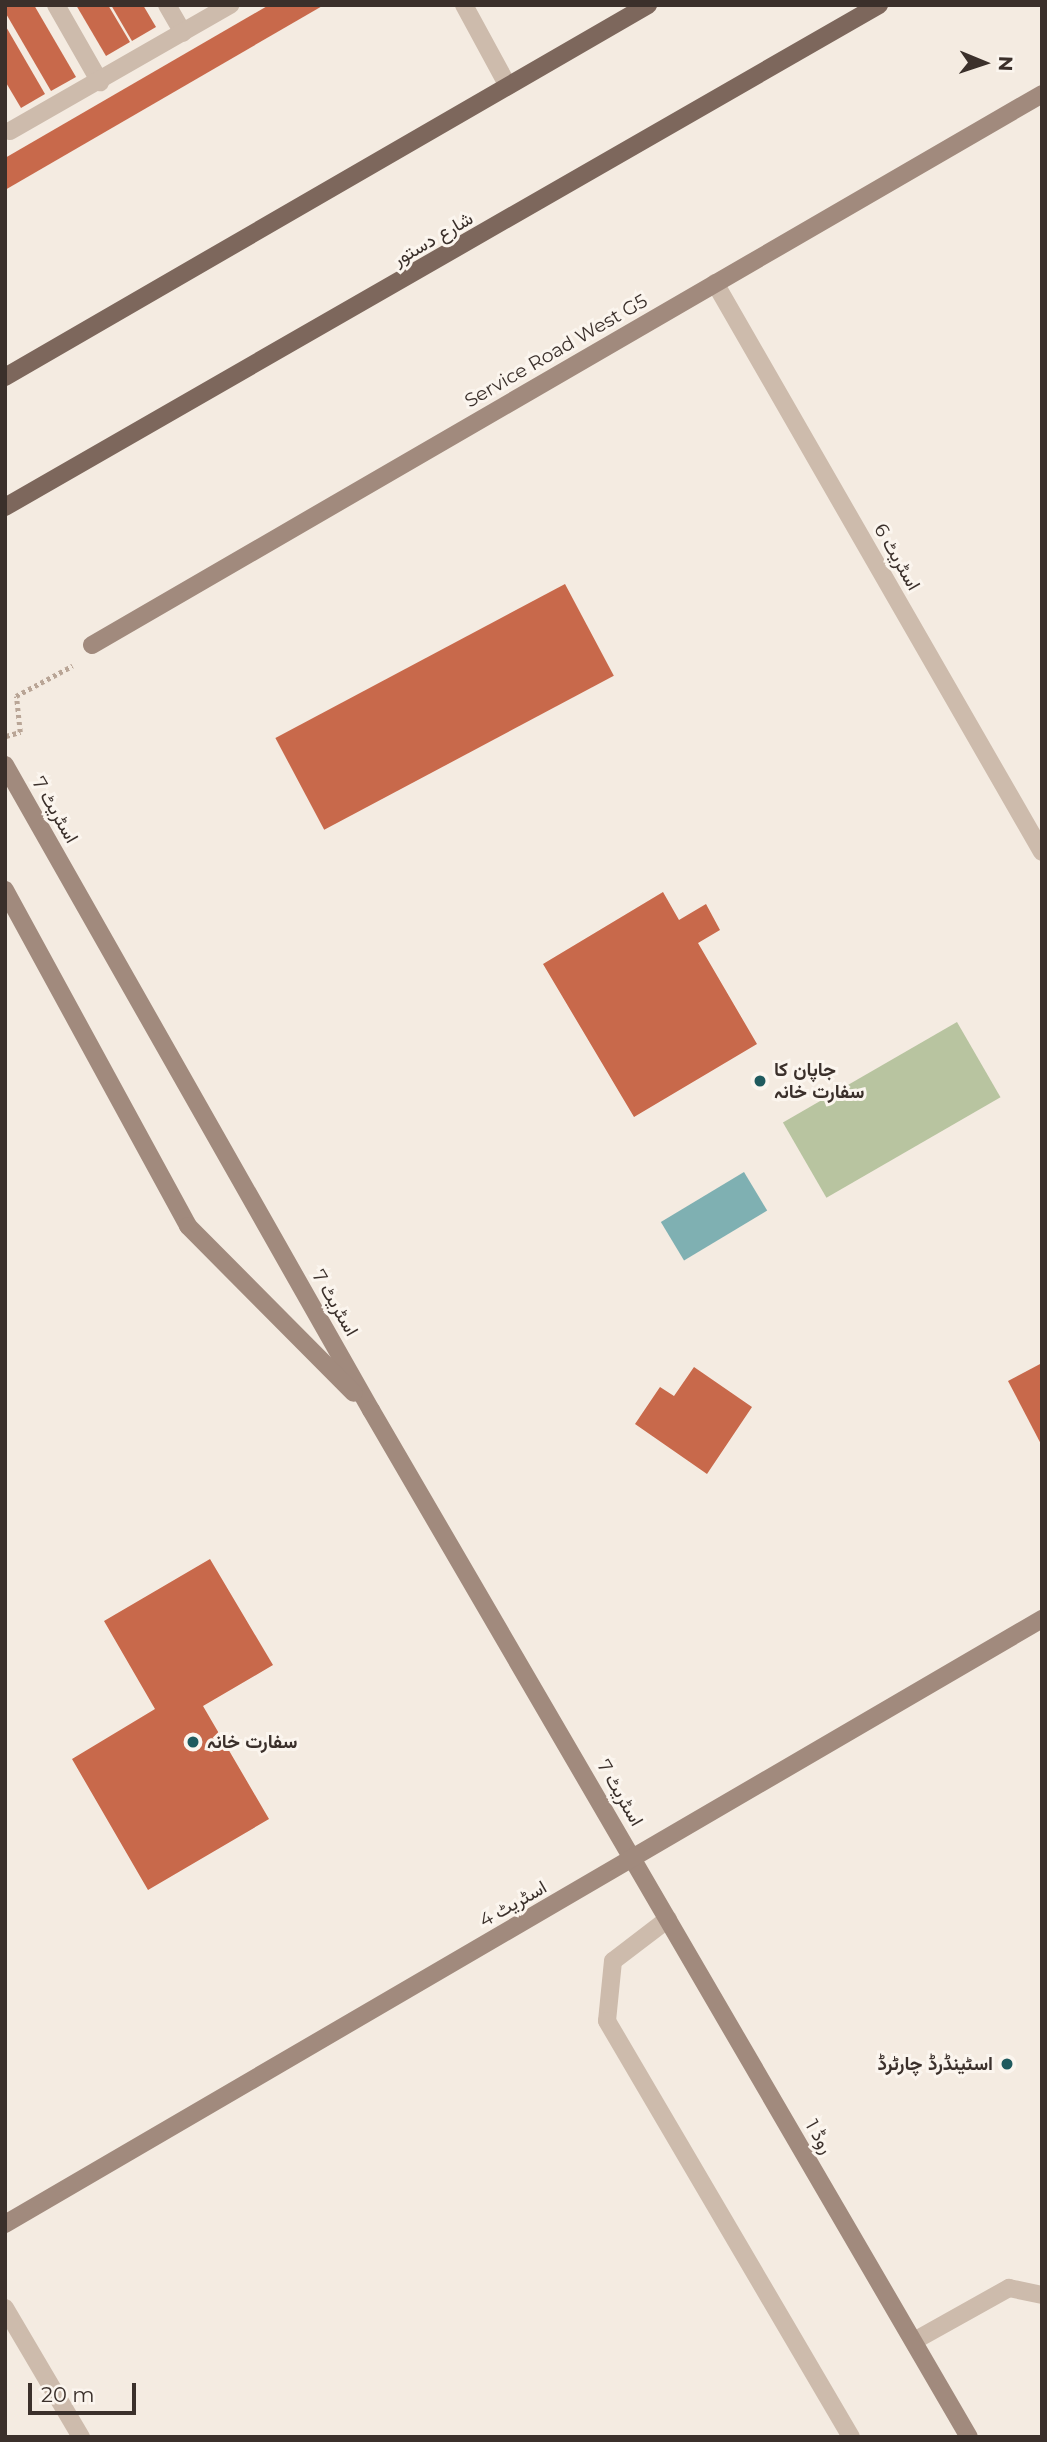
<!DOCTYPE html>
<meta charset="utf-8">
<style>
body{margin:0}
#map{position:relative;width:1047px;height:2442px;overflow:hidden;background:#f4ebe1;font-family:Montserrat,Vazirmatn,sans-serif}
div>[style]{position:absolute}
.green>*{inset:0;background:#b8c4a0;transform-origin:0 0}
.water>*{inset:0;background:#7fb0b2;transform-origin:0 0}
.building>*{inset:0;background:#c8694b;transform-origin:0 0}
.path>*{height:4.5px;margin-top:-2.25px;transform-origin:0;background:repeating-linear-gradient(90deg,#b9a596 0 3.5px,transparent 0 7px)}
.lane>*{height:18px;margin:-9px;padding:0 9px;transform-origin:9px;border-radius:9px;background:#cdbbac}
.street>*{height:18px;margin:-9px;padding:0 9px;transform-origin:9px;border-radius:9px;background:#cdbbac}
.secondary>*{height:18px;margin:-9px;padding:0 9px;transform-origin:9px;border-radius:9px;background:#a18a7d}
.primary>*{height:18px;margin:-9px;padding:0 9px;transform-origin:9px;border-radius:9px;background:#7d675c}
.dots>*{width:19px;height:19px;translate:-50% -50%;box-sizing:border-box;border:4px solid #fbf5ee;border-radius:50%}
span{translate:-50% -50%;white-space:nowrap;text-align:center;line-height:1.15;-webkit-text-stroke:6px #fbf5ee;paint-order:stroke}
.street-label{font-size:19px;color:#3b302b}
.poi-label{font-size:19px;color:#3b302b;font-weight:700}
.left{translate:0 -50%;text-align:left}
.right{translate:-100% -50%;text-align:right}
.frame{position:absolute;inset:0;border:7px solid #3b302b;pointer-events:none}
.north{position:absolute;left:949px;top:28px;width:70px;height:70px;-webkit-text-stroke:5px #fbf5ee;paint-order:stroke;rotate:92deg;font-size:19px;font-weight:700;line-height:28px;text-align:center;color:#3b302b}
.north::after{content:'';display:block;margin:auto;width:24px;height:32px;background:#3b302b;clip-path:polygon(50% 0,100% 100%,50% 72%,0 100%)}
.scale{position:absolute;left:28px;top:2383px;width:108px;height:32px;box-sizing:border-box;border:4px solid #3b302b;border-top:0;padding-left:9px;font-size:21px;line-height:24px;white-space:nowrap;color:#3b302b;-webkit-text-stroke:5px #fbf5ee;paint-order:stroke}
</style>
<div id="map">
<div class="green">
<div style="left:957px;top:1022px;width:87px;height:201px;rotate:60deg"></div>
</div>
<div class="water">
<div style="left:744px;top:1172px;width:45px;height:97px;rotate:59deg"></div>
</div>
<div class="building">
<div style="clip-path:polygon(5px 5px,34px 5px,76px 77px,51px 91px,5px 12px)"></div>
<div style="clip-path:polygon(76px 5px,108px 5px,130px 42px,106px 56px)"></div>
<div style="clip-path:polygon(111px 5px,143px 5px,156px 27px,132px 41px)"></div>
<div style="clip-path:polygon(269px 5px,324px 5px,5px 190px,5px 158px)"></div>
<div style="clip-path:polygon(5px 25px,45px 94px,21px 108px,5px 81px)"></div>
<div style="left:565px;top:584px;width:104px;height:328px;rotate:62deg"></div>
<div style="clip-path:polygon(663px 892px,679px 920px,706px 904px,720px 930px,698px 943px,757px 1044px,634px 1117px,543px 964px)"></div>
<div style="clip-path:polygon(1042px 1363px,1042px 1446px,1008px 1381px)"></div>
<div style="clip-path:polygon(694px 1367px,752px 1407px,707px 1474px,635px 1424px,660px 1387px,674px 1396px)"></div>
<div style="clip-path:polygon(210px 1559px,273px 1665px,203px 1706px,269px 1819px,148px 1890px,72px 1759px,155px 1709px,104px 1621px)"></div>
</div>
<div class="path">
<div style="left:6px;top:736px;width:15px;rotate:-16deg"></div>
<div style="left:20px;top:732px;width:36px;rotate:-96deg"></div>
<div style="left:16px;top:696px;width:64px;rotate:-28.2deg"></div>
</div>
<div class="lane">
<div style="left:56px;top:5px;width:89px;rotate:60.3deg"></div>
<div style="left:167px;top:5px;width:32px;rotate:60deg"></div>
<div style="left:464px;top:5px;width:92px;rotate:61.5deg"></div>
<div style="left:10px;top:131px;width:254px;rotate:-29.8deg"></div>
<div style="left:914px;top:2341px;width:109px;rotate:-29.2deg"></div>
<div style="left:1009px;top:2288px;width:34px;rotate:12deg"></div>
</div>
<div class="street">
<div style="left:715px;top:283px;width:656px;rotate:60.11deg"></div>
<div style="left:668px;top:1919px;width:69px;rotate:142.6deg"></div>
<div style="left:613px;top:1961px;width:60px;rotate:95.7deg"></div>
<div style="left:607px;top:2021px;width:482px;rotate:59.6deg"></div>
<div style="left:5px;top:2308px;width:150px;rotate:59.5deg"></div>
</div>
<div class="secondary">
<div style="left:92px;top:645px;width:1098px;rotate:-30.11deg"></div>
<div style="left:5px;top:765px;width:742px;rotate:60.43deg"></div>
<div style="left:371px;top:1410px;width:1188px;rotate:59.79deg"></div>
<div style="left:5px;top:890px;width:383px;rotate:61.4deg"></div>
<div style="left:188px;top:1226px;width:235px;rotate:45.2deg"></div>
<div style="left:5px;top:2224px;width:1201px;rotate:-30.26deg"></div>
</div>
<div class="primary">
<div style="left:5px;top:377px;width:743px;rotate:-30.05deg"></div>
<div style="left:5px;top:507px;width:1008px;rotate:-29.87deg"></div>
</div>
<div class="dots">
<div style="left:760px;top:1081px;background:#1f5a5e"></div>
<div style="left:193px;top:1742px;background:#1f5a5e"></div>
<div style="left:1007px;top:2064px;background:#1f5a5e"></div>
</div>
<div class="street-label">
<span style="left:433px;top:239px;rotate:-30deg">شارع دستور</span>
<span style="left:556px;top:351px;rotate:-30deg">Service Road West G5</span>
<span style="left:897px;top:557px;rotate:60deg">اسٹریٹ 6</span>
<span style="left:55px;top:810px;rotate:60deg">اسٹریٹ 7</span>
<span style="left:335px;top:1303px;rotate:60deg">اسٹریٹ 7</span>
<span style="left:620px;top:1793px;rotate:60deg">اسٹریٹ 7</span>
<span style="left:513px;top:1904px;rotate:-30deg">اسٹریٹ 4</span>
<span style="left:819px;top:2137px;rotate:60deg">روڈ 1</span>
</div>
<div class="poi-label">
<span class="left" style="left:774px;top:1081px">جاپان کا<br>سفارت خانہ</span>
<span class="left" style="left:207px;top:1742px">سفارت خانہ</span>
<span class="right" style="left:993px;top:2064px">اسٹینڈرڈ چارٹرڈ</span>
</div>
<div class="frame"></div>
<div class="north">N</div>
<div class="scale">20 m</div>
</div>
